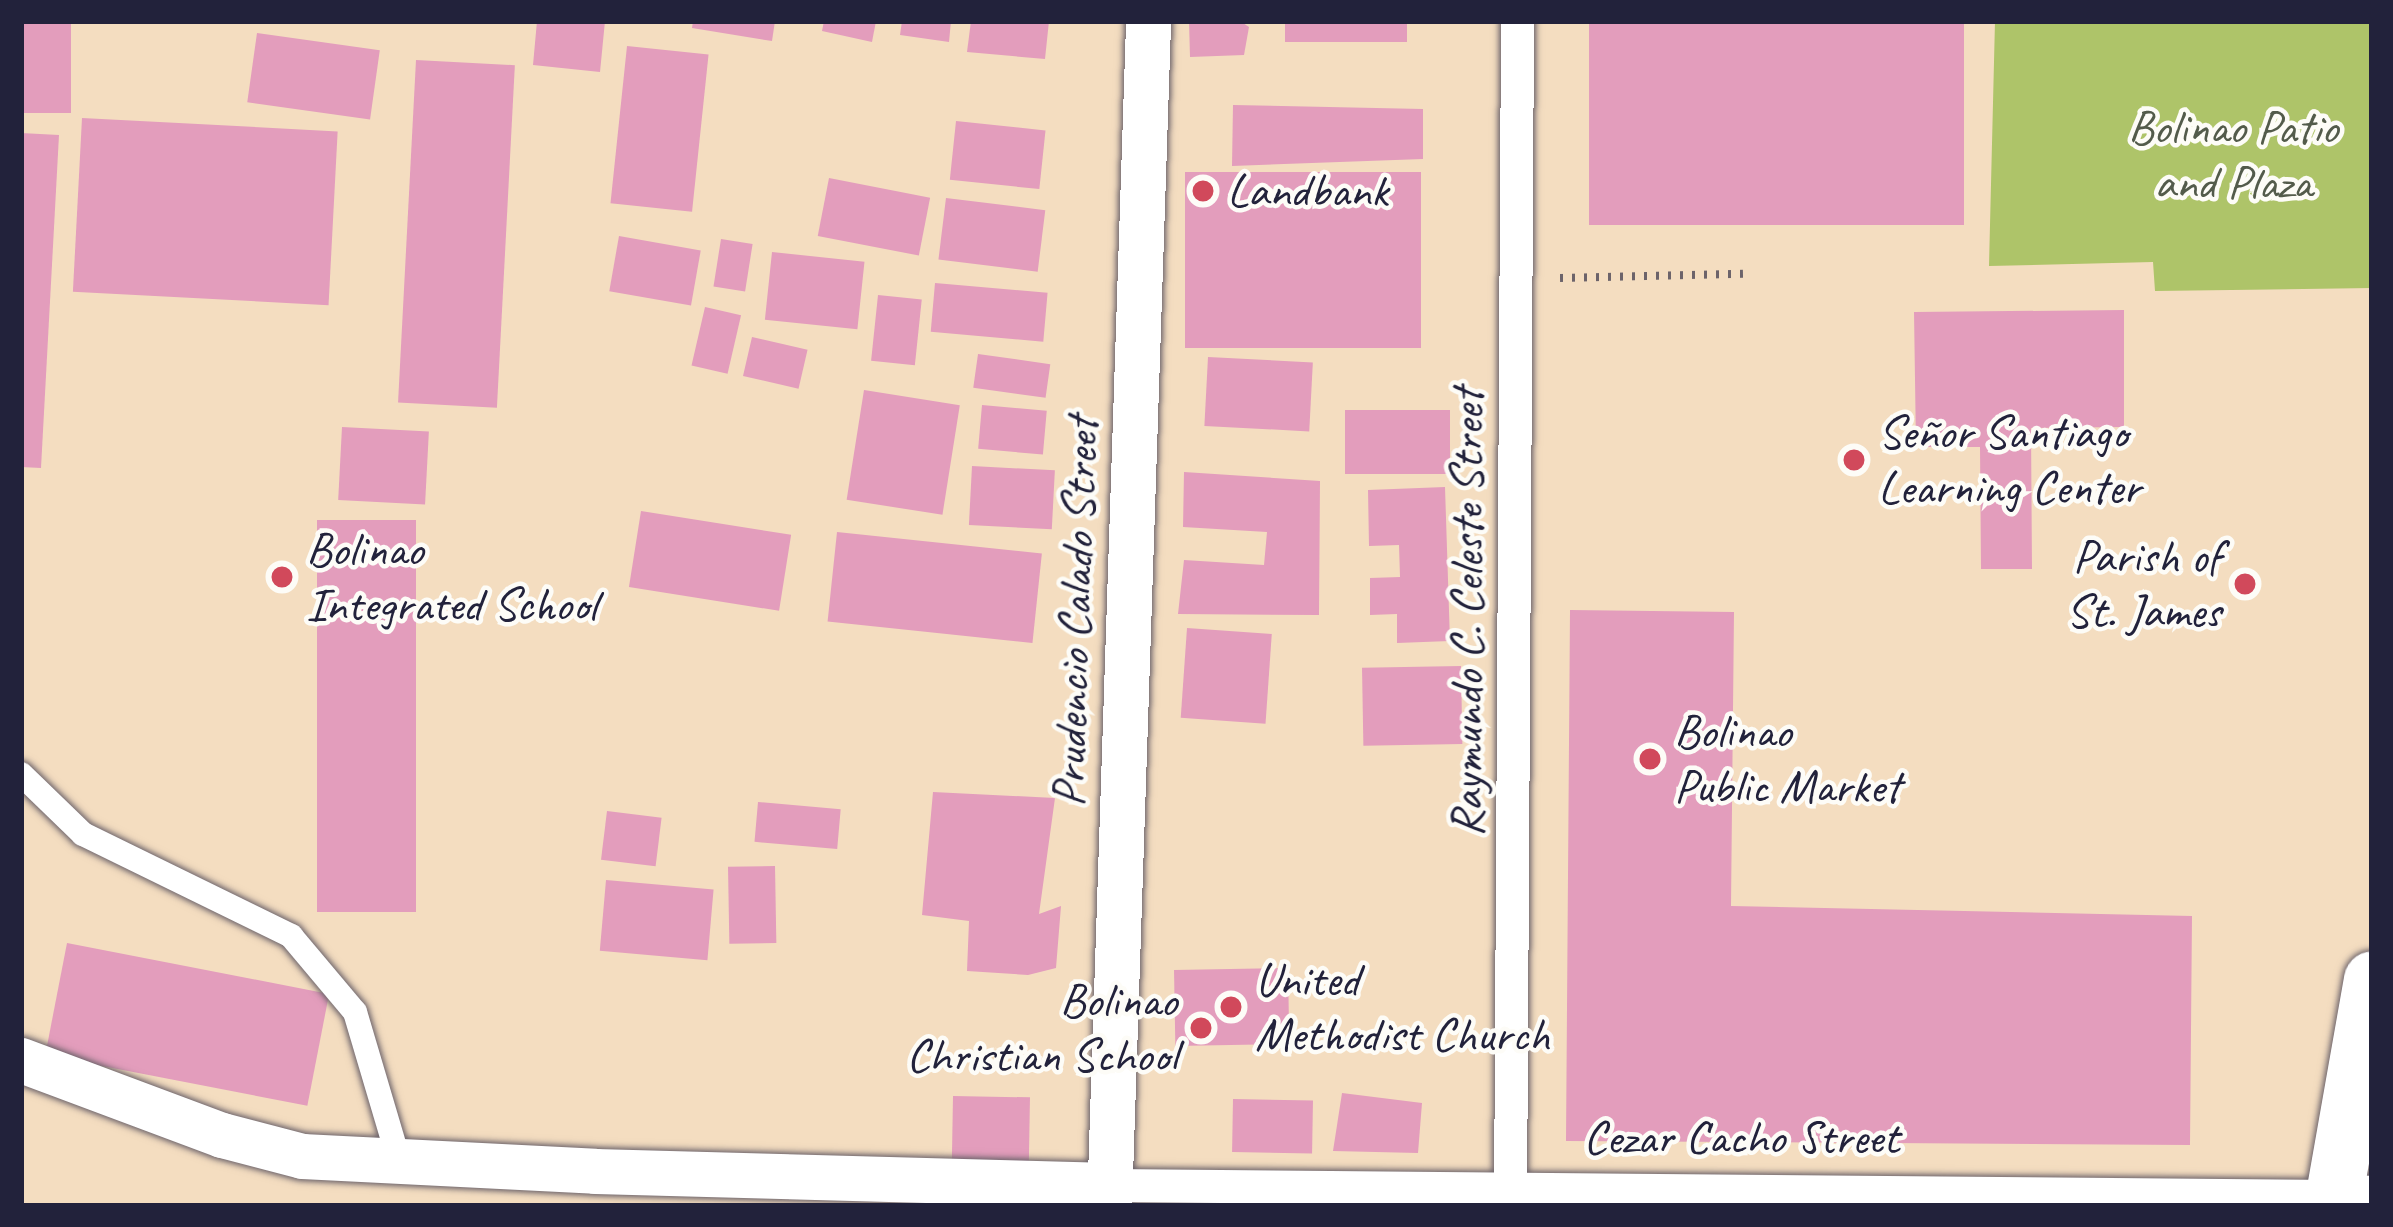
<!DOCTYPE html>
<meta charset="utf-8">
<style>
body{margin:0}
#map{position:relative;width:2393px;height:1227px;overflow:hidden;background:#f4ddc0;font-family:Caveat,sans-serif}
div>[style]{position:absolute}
.green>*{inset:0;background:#aec469}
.building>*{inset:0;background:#e39dbc;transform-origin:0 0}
.path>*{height:8px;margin-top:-4px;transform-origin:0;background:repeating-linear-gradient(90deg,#6c636a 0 3px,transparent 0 12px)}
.roads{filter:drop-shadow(0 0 3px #6c636a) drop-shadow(0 0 3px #6c636a)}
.service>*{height:24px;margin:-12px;padding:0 12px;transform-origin:12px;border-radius:12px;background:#fff}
.pedestrian>*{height:33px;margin:-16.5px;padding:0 16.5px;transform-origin:16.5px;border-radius:16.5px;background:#fff}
.minor>*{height:45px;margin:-22.5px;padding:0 22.5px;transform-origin:22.5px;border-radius:22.5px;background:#fff}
.tertiary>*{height:57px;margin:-28.5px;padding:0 28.5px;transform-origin:28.5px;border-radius:28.5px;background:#fff}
.dots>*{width:33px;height:33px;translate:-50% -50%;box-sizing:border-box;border:6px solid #fdfcf7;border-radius:50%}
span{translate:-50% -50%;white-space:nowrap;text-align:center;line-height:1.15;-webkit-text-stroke:9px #fdfcf7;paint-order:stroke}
.park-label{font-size:48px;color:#535b4b}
.poi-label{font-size:48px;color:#22223b}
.left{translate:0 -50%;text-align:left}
.right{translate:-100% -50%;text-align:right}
.street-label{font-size:48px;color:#22223b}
.frame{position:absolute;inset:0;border:24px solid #22223b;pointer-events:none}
</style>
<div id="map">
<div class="green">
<div style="clip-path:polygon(1995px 21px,2372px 21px,2372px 288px,2155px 291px,2153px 262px,1989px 266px)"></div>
</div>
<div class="building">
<div style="left:21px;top:21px;width:50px;height:92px"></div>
<div style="clip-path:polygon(537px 21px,605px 21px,600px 72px,533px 65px)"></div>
<div style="clip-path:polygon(693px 21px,775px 21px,772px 41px,692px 28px)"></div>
<div style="clip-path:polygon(824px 21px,876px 21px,872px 42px,822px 31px)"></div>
<div style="clip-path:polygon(902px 21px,951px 21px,949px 42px,900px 35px)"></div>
<div style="clip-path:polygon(971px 21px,1049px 21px,1045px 59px,967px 52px)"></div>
<div style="clip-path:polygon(1189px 21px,1240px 21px,1249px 27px,1244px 55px,1190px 57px)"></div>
<div style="left:1285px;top:21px;width:122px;height:21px"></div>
<div style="left:1589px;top:21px;width:375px;height:204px"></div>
<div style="left:257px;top:33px;width:124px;height:70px;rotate:8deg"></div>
<div style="left:627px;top:46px;width:82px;height:158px;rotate:6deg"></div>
<div style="left:416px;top:60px;width:99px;height:343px;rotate:3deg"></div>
<div style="clip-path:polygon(1233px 105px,1423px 109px,1423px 159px,1232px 166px)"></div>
<div style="left:82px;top:118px;width:256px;height:174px;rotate:3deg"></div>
<div style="left:956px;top:121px;width:90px;height:59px;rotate:6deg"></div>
<div style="clip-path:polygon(21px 133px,59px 135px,41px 468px,21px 467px)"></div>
<div style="left:1185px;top:172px;width:236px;height:176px"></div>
<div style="left:829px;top:178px;width:103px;height:59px;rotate:11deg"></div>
<div style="left:946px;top:198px;width:100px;height:62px;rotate:7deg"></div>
<div style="left:619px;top:236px;width:83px;height:56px;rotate:10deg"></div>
<div style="left:721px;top:239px;width:32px;height:48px;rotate:9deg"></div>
<div style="left:772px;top:252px;width:93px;height:68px;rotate:6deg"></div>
<div style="left:935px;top:283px;width:113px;height:49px;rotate:5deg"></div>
<div style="left:878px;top:295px;width:44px;height:66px;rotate:6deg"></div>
<div style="left:705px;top:307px;width:37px;height:60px;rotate:13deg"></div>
<div style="clip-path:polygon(2124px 310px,2124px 427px,2031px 428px,2032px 569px,1981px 569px,1980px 447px,1916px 447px,1914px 312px)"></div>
<div style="left:752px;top:337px;width:57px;height:40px;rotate:13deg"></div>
<div style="left:978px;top:354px;width:73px;height:34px;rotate:8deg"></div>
<div style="left:1208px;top:357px;width:105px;height:69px;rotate:3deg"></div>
<div style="left:864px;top:390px;width:97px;height:111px;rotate:9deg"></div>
<div style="left:982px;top:405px;width:65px;height:44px;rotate:5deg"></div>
<div style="left:1345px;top:410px;width:105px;height:64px"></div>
<div style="left:342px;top:427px;width:87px;height:73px;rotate:3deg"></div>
<div style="left:972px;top:466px;width:83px;height:59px;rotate:3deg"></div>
<div style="clip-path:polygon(1184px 472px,1320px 481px,1319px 615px,1178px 614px,1184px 560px,1264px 565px,1267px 532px,1183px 527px)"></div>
<div style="clip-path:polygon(1445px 487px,1450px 641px,1397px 643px,1397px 614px,1370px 615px,1370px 578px,1400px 577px,1399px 545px,1369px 546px,1368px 490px)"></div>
<div style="left:641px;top:511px;width:152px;height:77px;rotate:9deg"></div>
<div style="left:317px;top:520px;width:99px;height:392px"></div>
<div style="left:837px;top:532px;width:206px;height:90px;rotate:6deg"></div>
<div style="clip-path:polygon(1570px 610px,1734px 612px,1731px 906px,2192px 916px,2190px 1145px,1566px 1141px)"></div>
<div style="left:1187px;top:628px;width:85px;height:90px;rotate:4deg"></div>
<div style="left:1461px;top:666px;width:78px;height:99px;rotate:89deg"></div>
<div style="clip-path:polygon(933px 792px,1055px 798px,1039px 914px,1061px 906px,1056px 968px,1028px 975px,967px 971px,969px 921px,922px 915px)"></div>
<div style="left:758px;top:802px;width:83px;height:40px;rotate:5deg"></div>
<div style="left:607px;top:811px;width:55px;height:49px;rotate:7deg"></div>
<div style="left:775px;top:866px;width:77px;height:47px;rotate:89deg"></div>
<div style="left:606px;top:880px;width:108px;height:71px;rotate:5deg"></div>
<div style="left:67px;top:943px;width:267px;height:114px;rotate:11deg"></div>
<div style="left:1288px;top:968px;width:76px;height:114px;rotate:89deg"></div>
<div style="clip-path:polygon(1342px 1093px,1422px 1103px,1418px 1153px,1333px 1151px)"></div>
<div style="left:953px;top:1096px;width:77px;height:80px;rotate:1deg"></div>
<div style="left:1233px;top:1099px;width:80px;height:53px;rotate:1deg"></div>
</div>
<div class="path">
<div style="left:1560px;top:278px;width:183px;rotate:-1.3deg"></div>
</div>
<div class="roads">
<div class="service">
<div style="left:21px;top:774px;width:86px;rotate:44.1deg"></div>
<div style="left:83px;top:834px;width:232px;rotate:26.1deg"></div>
<div style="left:291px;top:936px;width:99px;rotate:49.9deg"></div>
<div style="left:355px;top:1012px;width:155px;rotate:73.5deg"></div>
</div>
<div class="pedestrian">
<div style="left:1110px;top:1185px;width:1224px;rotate:0.51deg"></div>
<div style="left:1510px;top:1206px;width:1185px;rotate:-89.66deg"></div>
</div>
<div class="minor">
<div style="left:21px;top:1060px;width:215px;rotate:20.5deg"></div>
<div style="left:222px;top:1135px;width:83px;rotate:14.7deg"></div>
<div style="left:302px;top:1156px;width:293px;rotate:2.9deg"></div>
<div style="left:595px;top:1171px;width:515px;rotate:1.56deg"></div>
<div style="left:2334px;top:1196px;width:38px;rotate:3deg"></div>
<div style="left:1109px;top:1206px;width:1186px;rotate:-88.11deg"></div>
</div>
<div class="tertiary">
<div style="left:2332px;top:1206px;width:230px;rotate:-80deg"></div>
</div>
</div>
<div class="dots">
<div style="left:1203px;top:191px;background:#d1495b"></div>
<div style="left:1854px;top:460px;background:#d1495b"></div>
<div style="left:282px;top:577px;background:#d1495b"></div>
<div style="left:2245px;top:584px;background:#d1495b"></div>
<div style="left:1650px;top:759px;background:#d1495b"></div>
<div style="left:1231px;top:1007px;background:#d1495b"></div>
<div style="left:1201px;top:1028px;background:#d1495b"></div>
</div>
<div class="park-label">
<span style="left:2233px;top:155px">Bolinao Patio<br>and Plaza</span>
</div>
<div class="poi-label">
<span class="left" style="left:1227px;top:191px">Landbank</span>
<span class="left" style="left:1878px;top:460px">Señor Santiago<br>Learning Center</span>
<span class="left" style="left:306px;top:577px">Bolinao<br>Integrated School</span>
<span class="right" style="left:2221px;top:584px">Parish of<br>St. James</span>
<span class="left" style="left:1674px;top:759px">Bolinao<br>Public Market</span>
<span class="left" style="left:1255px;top:1007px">United<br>Methodist Church</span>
<span class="right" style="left:1177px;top:1028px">Bolinao<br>Christian School</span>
</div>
<div class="street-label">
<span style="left:1075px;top:612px;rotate:-88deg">Prudencio Calado Street</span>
<span style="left:1467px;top:613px;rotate:-90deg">Raymundo C. Celeste Street</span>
<span style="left:1741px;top:1138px">Cezar Cacho Street</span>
</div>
<div class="frame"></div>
</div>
